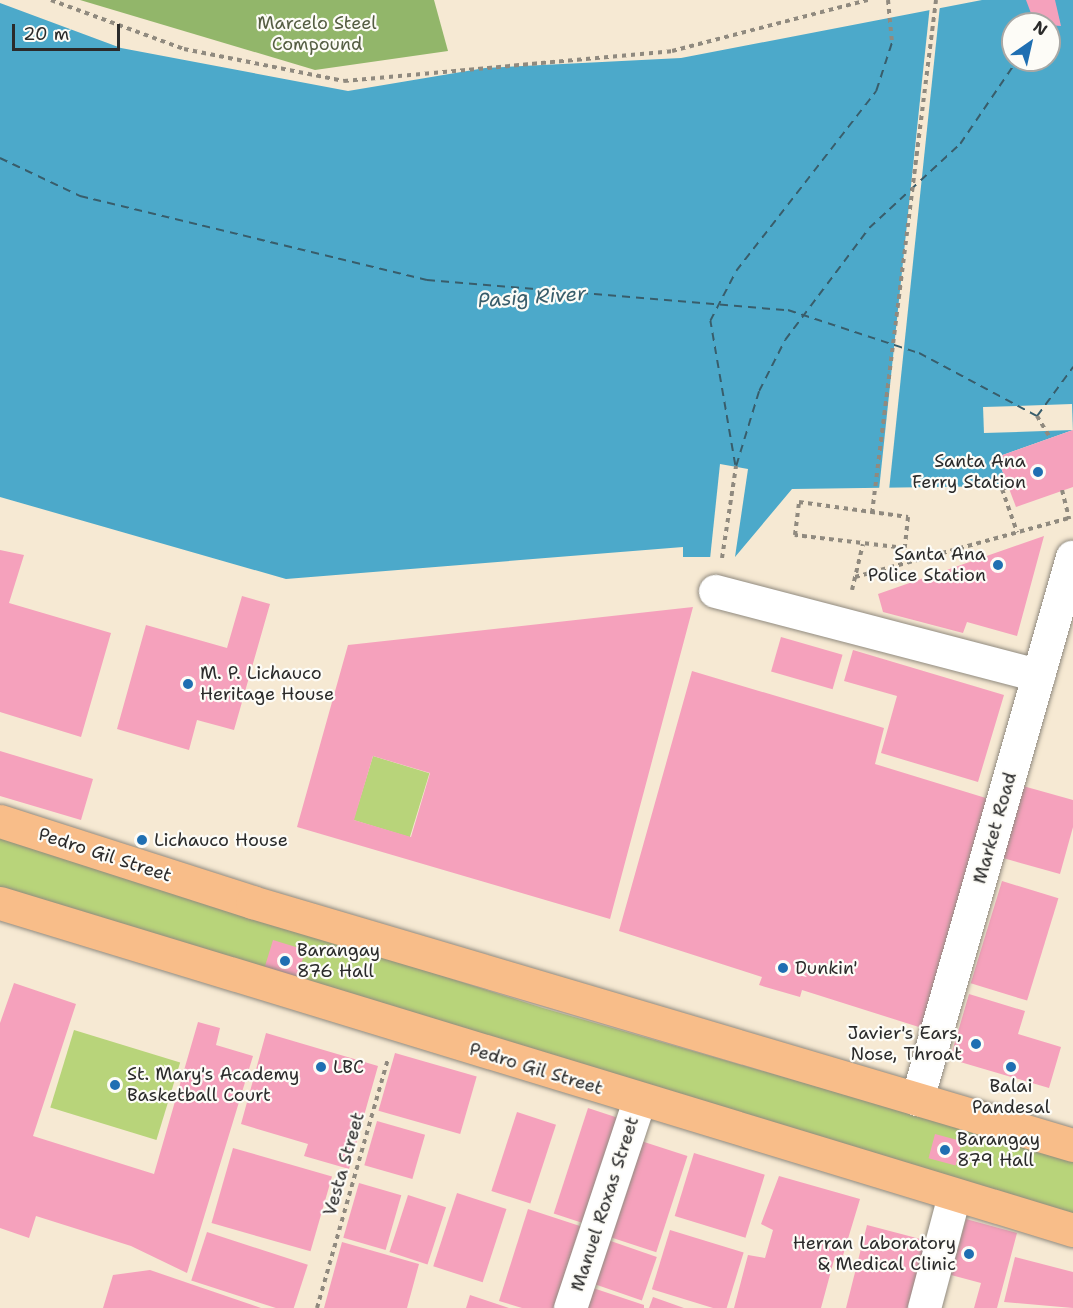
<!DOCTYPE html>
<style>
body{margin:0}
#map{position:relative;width:1073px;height:1308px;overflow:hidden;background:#f6e9d3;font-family:"Shantell Sans",sans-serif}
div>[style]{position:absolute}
.green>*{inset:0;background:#b8d47a;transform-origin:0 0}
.forest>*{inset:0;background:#92b66a}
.water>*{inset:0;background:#4ca9ca}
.pier>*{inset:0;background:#f6e9d3;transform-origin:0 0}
.ferry>*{height:1.5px;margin-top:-0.75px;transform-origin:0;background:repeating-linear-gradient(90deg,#385d6b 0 8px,transparent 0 14px)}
.building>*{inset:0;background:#f5a1bc;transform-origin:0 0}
.path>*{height:4px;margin-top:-2px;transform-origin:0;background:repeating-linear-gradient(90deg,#908a7f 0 4.5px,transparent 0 9px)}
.roads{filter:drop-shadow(0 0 2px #908a7f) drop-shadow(0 0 2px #908a7f)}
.minor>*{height:33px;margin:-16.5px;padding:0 16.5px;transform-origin:16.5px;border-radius:16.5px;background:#fff}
.major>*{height:33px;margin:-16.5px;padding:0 16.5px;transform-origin:16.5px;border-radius:16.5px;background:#f8bd89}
.dots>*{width:16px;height:16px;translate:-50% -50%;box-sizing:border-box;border:3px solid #fdfcf7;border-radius:50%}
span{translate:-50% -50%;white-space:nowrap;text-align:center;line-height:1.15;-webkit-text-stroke:4.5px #fdfcf7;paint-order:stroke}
.park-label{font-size:18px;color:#555e43}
.poi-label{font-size:18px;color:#2b2b2b}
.right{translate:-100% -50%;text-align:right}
.left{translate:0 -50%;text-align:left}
.street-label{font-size:18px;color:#2b2b2b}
.water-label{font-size:20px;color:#385d6b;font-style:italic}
.north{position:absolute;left:1001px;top:12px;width:60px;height:60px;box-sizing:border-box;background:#fdfcf7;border:2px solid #a9a8a5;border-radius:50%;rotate:34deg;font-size:16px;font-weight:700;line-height:24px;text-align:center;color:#2b2b2b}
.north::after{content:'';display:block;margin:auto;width:21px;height:27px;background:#1f6fb2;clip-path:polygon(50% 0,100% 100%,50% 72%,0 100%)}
.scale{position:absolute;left:12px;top:24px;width:108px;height:27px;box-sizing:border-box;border:3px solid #2b2b2b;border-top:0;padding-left:8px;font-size:18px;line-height:21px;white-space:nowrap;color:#2b2b2b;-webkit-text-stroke:4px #fdfcf7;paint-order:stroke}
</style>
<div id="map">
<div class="green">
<div style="left:373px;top:756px;width:59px;height:67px;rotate:17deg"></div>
<div style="clip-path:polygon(0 834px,543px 1008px,1073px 1160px,1073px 1214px,0 887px)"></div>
<div style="left:74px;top:1030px;width:111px;height:81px;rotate:17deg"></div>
</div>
<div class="forest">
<div style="clip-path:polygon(80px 0,434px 0,448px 51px,315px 70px)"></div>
</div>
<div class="water">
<div style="clip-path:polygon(evenodd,982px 0,1073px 0,1073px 430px,997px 457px,1008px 486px,792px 489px,735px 557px,683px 557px,683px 547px,286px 579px,0 497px,0 3px,121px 48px,348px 91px,485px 68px,681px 58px,982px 0,1013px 24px,1049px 24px,1049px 60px,1013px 60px,1013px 24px)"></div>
</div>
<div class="pier">
<div style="left:930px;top:5px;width:10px;height:490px;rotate:6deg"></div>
<div style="left:1072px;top:404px;width:26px;height:89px;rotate:88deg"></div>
<div style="clip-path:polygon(720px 464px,748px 469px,735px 557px,710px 559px)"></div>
</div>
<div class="ferry">
<div style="left:0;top:158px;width:89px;rotate:25.4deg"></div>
<div style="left:80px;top:196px;width:357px;rotate:13.6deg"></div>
<div style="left:427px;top:280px;width:362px;rotate:4.8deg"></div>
<div style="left:788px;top:310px;width:138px;rotate:18.2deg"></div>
<div style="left:919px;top:353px;width:134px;rotate:28.1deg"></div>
<div style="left:1037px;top:416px;width:61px;rotate:-53.7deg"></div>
<div style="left:735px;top:465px;width:146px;rotate:-99.8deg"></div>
<div style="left:710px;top:321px;width:56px;rotate:-62.5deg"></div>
<div style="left:736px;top:271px;width:228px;rotate:-52.1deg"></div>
<div style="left:876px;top:91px;width:52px;rotate:-71.9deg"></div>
<div style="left:736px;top:466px;width:78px;rotate:-73deg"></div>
<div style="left:759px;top:391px;width:57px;rotate:-63deg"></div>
<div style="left:785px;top:340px;width:140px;rotate:-53.1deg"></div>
<div style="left:869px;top:228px;width:124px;rotate:-42.7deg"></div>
<div style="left:960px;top:144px;width:102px;rotate:-55.8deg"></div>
</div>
<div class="building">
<div style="clip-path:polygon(1026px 0,1055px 0,1061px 26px,1035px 24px)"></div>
<div style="clip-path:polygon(1073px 430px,1073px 487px,1016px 507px,997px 457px)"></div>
<div style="clip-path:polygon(1044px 536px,1017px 636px,967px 622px,963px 633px,883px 612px,878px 594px)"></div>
<div style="clip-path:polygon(0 550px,24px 555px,9px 603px,111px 633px,81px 737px,0 712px)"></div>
<div style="clip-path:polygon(242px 596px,270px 604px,234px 730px,197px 720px,189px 750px,117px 729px,146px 625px,227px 648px)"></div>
<div style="clip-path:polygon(evenodd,693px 607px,610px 919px,297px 827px,348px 645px,693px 607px,373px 756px,430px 773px,411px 837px,354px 820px,373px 756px)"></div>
<div style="left:781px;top:637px;width:64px;height:36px;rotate:16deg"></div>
<div style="clip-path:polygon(853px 650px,1004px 695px,978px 782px,881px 753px,897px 696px,844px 681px)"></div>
<div style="clip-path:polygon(692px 671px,884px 728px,875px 764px,989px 799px,922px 1028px,802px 990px,800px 997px,759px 985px,762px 977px,619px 931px)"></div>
<div style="clip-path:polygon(0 751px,93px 779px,81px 820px,0 796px)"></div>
<div style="clip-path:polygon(1023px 786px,1073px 800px,1073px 827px,1060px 874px,1003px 858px)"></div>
<div style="left:1002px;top:881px;width:59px;height:107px;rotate:17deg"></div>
<div style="left:273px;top:940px;width:34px;height:34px;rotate:17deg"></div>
<div style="clip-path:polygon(14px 983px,76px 1004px,33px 1136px,154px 1174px,198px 1022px,220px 1028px,216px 1045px,253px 1056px,187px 1273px,131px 1246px,36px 1216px,29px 1238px,0 1228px,0 1023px)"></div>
<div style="clip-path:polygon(969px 994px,1025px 1011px,1018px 1034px,1061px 1047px,1049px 1088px,950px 1059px)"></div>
<div style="clip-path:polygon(266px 1033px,378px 1066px,349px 1169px,304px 1156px,308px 1144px,241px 1124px)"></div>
<div style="left:395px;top:1053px;width:85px;height:60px;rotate:16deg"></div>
<div style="left:588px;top:1108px;width:32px;height:111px;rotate:18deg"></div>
<div style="left:517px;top:1112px;width:41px;height:83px;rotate:18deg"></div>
<div style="left:377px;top:1121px;width:50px;height:46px;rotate:16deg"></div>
<div style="left:935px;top:1134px;width:28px;height:25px;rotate:15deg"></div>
<div style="left:638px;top:1140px;width:52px;height:101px;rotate:18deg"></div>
<div style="left:233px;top:1148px;width:103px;height:78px;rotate:16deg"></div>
<div style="left:694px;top:1153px;width:74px;height:66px;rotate:17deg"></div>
<div style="clip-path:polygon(779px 1176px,860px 1199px,841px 1262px,834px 1260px,821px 1308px,734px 1308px,748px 1255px,765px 1258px,773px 1230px,761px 1224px)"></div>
<div style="left:359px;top:1183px;width:44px;height:57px;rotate:16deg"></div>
<div style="left:457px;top:1193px;width:52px;height:77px;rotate:18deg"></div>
<div style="left:408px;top:1195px;width:40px;height:60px;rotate:18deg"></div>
<div style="clip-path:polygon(528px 1209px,583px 1227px,557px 1308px,522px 1308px,499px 1301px)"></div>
<div style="clip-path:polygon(966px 1219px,1017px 1233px,997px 1308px,974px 1308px,981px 1283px,951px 1275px)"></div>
<div style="clip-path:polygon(867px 1225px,928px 1241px,911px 1308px,846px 1308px)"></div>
<div style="left:670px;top:1230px;width:77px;height:62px;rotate:17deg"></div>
<div style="left:207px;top:1232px;width:106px;height:51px;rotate:18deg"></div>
<div style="left:602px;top:1238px;width:58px;height:46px;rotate:19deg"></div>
<div style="clip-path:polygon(342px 1242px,419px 1264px,407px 1308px,324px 1308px)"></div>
<div style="clip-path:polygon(1015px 1257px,1073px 1272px,1073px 1308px,1004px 1302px)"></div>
<div style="clip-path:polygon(150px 1270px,261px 1308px,103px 1308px,113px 1275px)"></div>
<div style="clip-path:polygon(587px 1286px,644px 1305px,644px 1308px,580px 1308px)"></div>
<div style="clip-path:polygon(470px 1295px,509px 1308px,466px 1308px)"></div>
<div style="clip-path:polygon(653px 1297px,684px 1308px,649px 1308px)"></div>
</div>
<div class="path">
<div style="left:51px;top:0;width:142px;rotate:20.2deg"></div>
<div style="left:184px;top:49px;width:163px;rotate:11.3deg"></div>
<div style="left:344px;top:81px;width:329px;rotate:-5.2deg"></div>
<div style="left:672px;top:51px;width:203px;rotate:-14.6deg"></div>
<div style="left:888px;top:0;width:42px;rotate:84.6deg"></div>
<div style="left:1037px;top:416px;width:26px;rotate:59deg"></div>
<div style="left:1008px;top:487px;width:6px;rotate:162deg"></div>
<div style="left:1002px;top:489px;width:46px;rotate:70.8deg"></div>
<div style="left:1062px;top:490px;width:30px;rotate:76deg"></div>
<div style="left:799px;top:502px;width:110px;rotate:7.8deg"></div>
<div style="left:908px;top:517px;width:31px;rotate:96deg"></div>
<div style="left:905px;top:548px;width:111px;rotate:-173.3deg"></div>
<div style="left:795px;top:535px;width:33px;rotate:-83deg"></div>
<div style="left:872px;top:513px;width:517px;rotate:-82.89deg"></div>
<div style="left:722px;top:558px;width:93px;rotate:-81.3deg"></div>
<div style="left:855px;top:577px;width:222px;rotate:-15.4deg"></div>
<div style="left:852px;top:590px;width:47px;rotate:-76.6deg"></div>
<div style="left:317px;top:1308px;width:260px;rotate:-74.1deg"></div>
</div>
<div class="roads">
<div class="minor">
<div style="left:715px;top:591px;width:334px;rotate:14.6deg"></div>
<div style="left:917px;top:1099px;width:564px;rotate:-74.04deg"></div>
<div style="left:570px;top:1308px;width:219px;rotate:-71.6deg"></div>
<div style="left:924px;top:1308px;width:117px;rotate:-75.1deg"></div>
</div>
<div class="major">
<div style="left:0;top:821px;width:265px;rotate:17.8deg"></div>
<div style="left:252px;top:902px;width:856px;rotate:16.49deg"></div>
<div style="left:0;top:903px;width:1122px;rotate:16.95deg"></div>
</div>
</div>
<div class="dots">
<div style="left:1038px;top:472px;background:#1f6fb2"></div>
<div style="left:998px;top:565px;background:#1f6fb2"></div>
<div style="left:188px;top:684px;background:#1f6fb2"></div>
<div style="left:142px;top:840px;background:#1f6fb2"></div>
<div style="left:285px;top:961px;background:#1f6fb2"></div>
<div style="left:783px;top:968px;background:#1f6fb2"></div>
<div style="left:976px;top:1044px;background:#1f6fb2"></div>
<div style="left:321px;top:1067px;background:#1f6fb2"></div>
<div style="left:1011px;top:1067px;background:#1f6fb2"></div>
<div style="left:115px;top:1085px;background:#1f6fb2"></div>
<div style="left:945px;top:1150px;background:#1f6fb2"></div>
<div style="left:969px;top:1254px;background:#1f6fb2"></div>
</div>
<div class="park-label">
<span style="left:317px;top:34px">Marcelo Steel<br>Compound</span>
</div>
<div class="poi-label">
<span class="right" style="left:1026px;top:472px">Santa Ana<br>Ferry Station</span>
<span class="right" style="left:986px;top:565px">Santa Ana<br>Police Station</span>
<span class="left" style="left:200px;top:684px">M. P. Lichauco<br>Heritage House</span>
<span class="left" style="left:154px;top:840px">Lichauco House</span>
<span class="left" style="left:297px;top:961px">Barangay<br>876 Hall</span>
<span class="left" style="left:795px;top:968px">Dunkin'</span>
<span class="right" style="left:962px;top:1044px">Javier's Ears,<br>Nose, Throat</span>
<span class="left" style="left:333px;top:1067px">LBC</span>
<span class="left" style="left:127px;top:1085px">St. Mary's Academy<br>Basketball Court</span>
<span style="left:1011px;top:1097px">Balai<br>Pandesal</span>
<span class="left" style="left:957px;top:1150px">Barangay<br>879 Hall</span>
<span class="right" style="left:956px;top:1254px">Herran Laboratory<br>&amp; Medical Clinic</span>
</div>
<div class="street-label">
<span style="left:995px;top:828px;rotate:-74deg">Market Road</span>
<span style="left:105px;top:855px;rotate:18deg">Pedro Gil Street</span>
<span style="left:536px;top:1069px;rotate:17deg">Pedro Gil Street</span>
<span style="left:344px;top:1164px;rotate:-74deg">Vesta Street</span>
<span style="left:605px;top:1204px;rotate:-72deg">Manuel Roxas Street</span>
</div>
<div class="water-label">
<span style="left:532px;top:297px;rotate:-4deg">Pasig River</span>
</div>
<div class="north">N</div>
<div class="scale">20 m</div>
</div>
